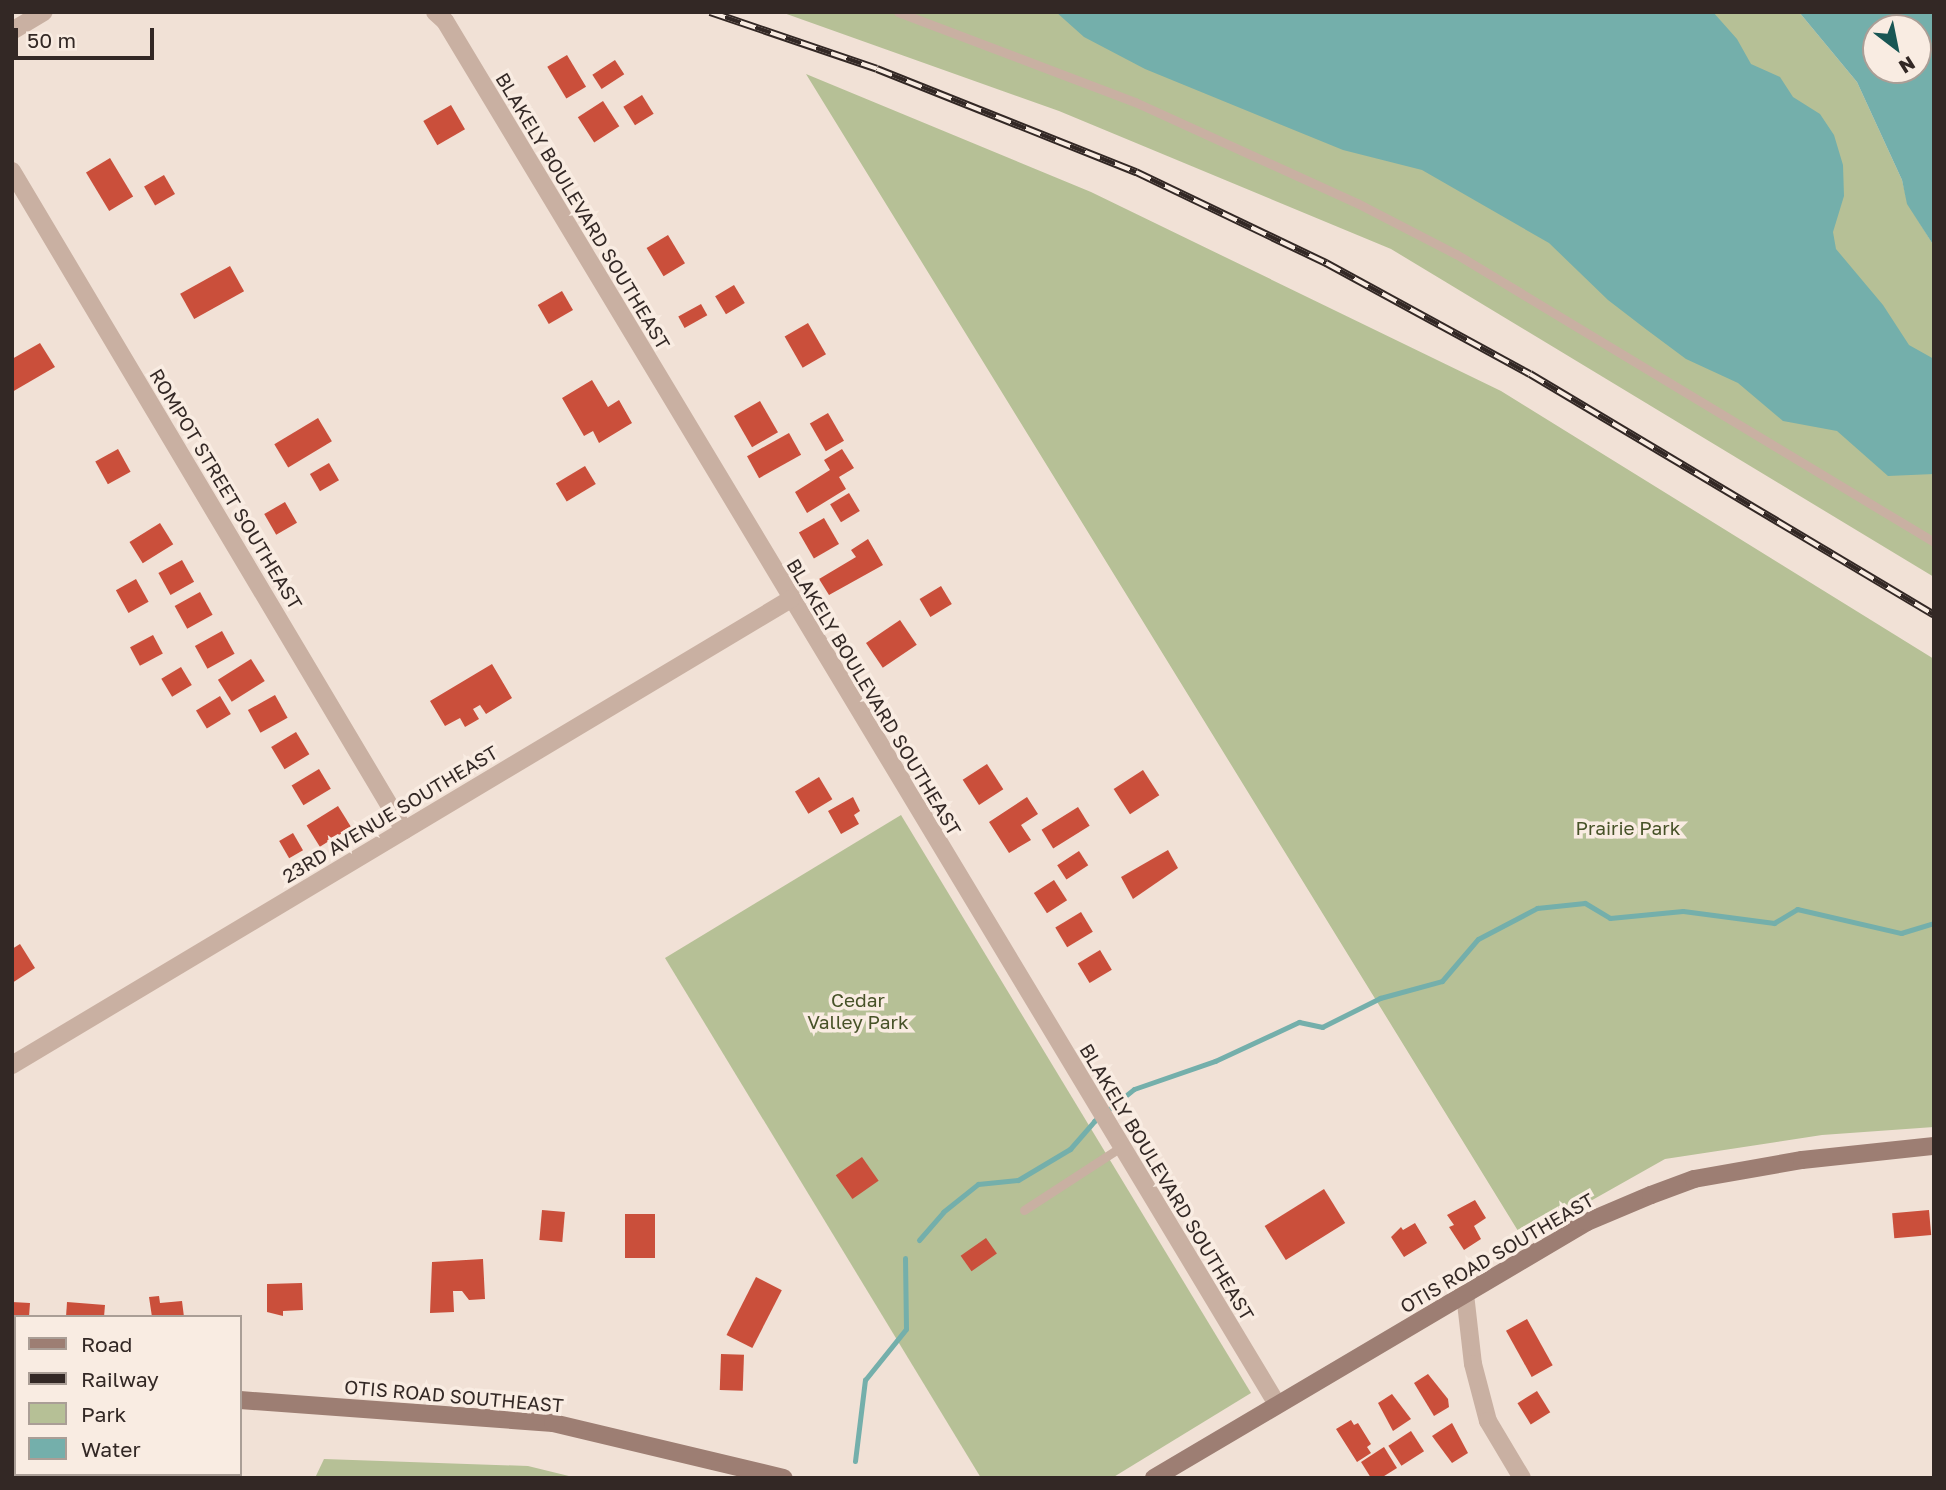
<!DOCTYPE html>
<style>
body{margin:0}
#map{position:relative;width:1946px;height:1490px;overflow:hidden;background:#f1e1d6;font-family:"Golos Text",sans-serif}
div>[style]{position:absolute}
.green>*{inset:0;background:#b6c096}
.water>*{inset:0;background:#74afab}
.stream>*{height:5px;margin:-2.5px;padding:0 2.5px;transform-origin:2.5px;border-radius:2.5px;background:#74afab}
.building>*{inset:0;background:#ca4f3b;transform-origin:0 0}
.lane>*{height:9px;margin:-4.5px;padding:0 4.5px;transform-origin:4.5px;border-radius:4.5px;background:#c9b0a2}
.street>*{height:18px;margin:-9px;padding:0 9px;transform-origin:9px;border-radius:9px;background:#c9b0a2}
.secondary>*{height:18px;margin:-9px;padding:0 9px;transform-origin:9px;border-radius:9px;background:#9d7e73}
.rail>*{height:8px;margin-top:-4px;transform-origin:0;background:repeating-linear-gradient(90deg,#f9ece2 0 16px,#332825 0 32px);box-sizing:border-box;border-block:2px solid #332825}
span{translate:-50% -50%;white-space:nowrap;text-align:center;line-height:1.15;-webkit-text-stroke:7px #f9ece2;paint-order:stroke}
.street-label{font-size:19px;color:#332825}
.park-label{font-size:19px;color:#475228}
.frame{position:absolute;inset:0;border:14px solid #332825;pointer-events:none}
.legend{position:absolute;left:14px;top:1315px;width:228px;height:161px;box-sizing:border-box;background:#f9ece2;border:2px solid #aa9e96;margin:0;padding:9px 12px;list-style:none;font-size:21px;color:#332825}
.legend li{display:flex;align-items:center;gap:14px;height:35px}
.legend b{width:35px;border:2px solid #aa9e96}
.north{position:absolute;left:1862px;top:14px;width:70px;height:70px;box-sizing:border-box;background:#f9ece2;border:2px solid #aa9e96;border-radius:50%;rotate:148deg;font-size:19px;font-weight:700;line-height:28px;text-align:center;color:#332825}
.north::after{content:'';display:block;margin:auto;width:24px;height:32px;background:#195654;clip-path:polygon(50% 0,100% 100%,50% 72%,0 100%)}
.scale{position:absolute;left:14px;top:28px;width:140px;height:32px;box-sizing:border-box;border:4px solid #332825;border-top:0;padding-left:9px;font-size:21px;line-height:24px;white-space:nowrap;color:#332825;-webkit-text-stroke:5px #f9ece2;paint-order:stroke}
</style>
<div id="map">
<div class="green">
<div style="clip-path:polygon(781px 12px,1799px 12px,1857px 82px,1902px 180px,1908px 204px,1934px 246px,1934px 577px,1391px 249px,1059px 111px)"></div>
<div style="clip-path:polygon(806px 74px,1091px 192px,1501px 391px,1934px 659px,1934px 1127px,1822px 1135px,1665px 1159px,1523px 1239px)"></div>
<div style="clip-path:polygon(901px 815px,1251px 1393px,1112px 1478px,981px 1478px,665px 958px)"></div>
<div style="clip-path:polygon(324px 1459px,528px 1466px,577px 1478px,315px 1478px)"></div>
</div>
<div class="water">
<div style="clip-path:polygon(1056px 12px,1713px 12px,1737px 39px,1751px 64px,1780px 77px,1793px 97px,1820px 114px,1834px 135px,1843px 165px,1844px 196px,1833px 232px,1836px 249px,1883px 305px,1909px 345px,1934px 359px,1934px 474px,1888px 476px,1837px 431px,1783px 421px,1738px 383px,1686px 359px,1647px 330px,1608px 300px,1549px 243px,1422px 170px,1343px 150px,1145px 69px,1084px 37px)"></div>
<div style="clip-path:polygon(evenodd,1799px 12px,1934px 12px,1934px 246px,1907px 204px,1902px 180px,1857px 82px,1799px 12px,1876px 28px,1918px 28px,1918px 70px,1876px 70px,1876px 28px)"></div>
</div>
<div class="stream">
<div style="left:919px;top:1240px;width:37px;rotate:-49deg"></div>
<div style="left:943px;top:1212px;width:45px;rotate:-38.7deg"></div>
<div style="left:978px;top:1184px;width:40px;rotate:-5.7deg"></div>
<div style="left:1018px;top:1180px;width:61px;rotate:-30.8deg"></div>
<div style="left:1070px;top:1149px;width:37px;rotate:-49deg"></div>
<div style="left:1094px;top:1121px;width:51px;rotate:-38.7deg"></div>
<div style="left:1134px;top:1089px;width:86px;rotate:-19.1deg"></div>
<div style="left:1215px;top:1061px;width:93px;rotate:-24.9deg"></div>
<div style="left:1299px;top:1022px;width:24px;rotate:12deg"></div>
<div style="left:1322px;top:1027px;width:65px;rotate:-26.6deg"></div>
<div style="left:1380px;top:998px;width:64px;rotate:-15.3deg"></div>
<div style="left:1442px;top:981px;width:55px;rotate:-49.4deg"></div>
<div style="left:1478px;top:939px;width:67px;rotate:-27.7deg"></div>
<div style="left:1537px;top:908px;width:48px;rotate:-5.9deg"></div>
<div style="left:1585px;top:903px;width:29px;rotate:31deg"></div>
<div style="left:1610px;top:918px;width:73px;rotate:-5.5deg"></div>
<div style="left:1683px;top:911px;width:92px;rotate:7.5deg"></div>
<div style="left:1774px;top:923px;width:27px;rotate:-31deg"></div>
<div style="left:1797px;top:909px;width:107px;rotate:13deg"></div>
<div style="left:1901px;top:933px;width:34px;rotate:-17deg"></div>
<div style="left:855px;top:1461px;width:82px;rotate:-83deg"></div>
<div style="left:865px;top:1380px;width:65px;rotate:-51.2deg"></div>
<div style="left:906px;top:1329px;width:71px;rotate:-90.8deg"></div>
</div>
<div class="building">
<div style="left:567px;top:55px;width:37px;height:23px;rotate:59deg"></div>
<div style="left:615px;top:60px;width:17px;height:27px;rotate:57deg"></div>
<div style="left:642px;top:95px;width:22px;height:22px;rotate:58deg"></div>
<div style="left:603px;top:101px;width:30px;height:30px;rotate:57deg"></div>
<div style="left:451px;top:105px;width:28px;height:32px;rotate:60deg"></div>
<div style="left:110px;top:158px;width:45px;height:28px;rotate:59deg"></div>
<div style="left:164px;top:175px;width:22px;height:23px;rotate:60deg"></div>
<div style="left:668px;top:235px;width:33px;height:25px;rotate:59deg"></div>
<div style="left:230px;top:266px;width:29px;height:57px;rotate:61deg"></div>
<div style="left:734px;top:285px;width:21px;height:22px;rotate:59deg"></div>
<div style="left:562px;top:291px;width:22px;height:28px;rotate:60deg"></div>
<div style="left:701px;top:304px;width:13px;height:26px;rotate:61deg"></div>
<div style="left:808px;top:323px;width:36px;height:27px;rotate:60deg"></div>
<div style="clip-path:polygon(40px 343px,55px 367px,12px 392px,12px 359px)"></div>
<div style="clip-path:polygon(592px 380px,608px 407px,619px 400px,632px 423px,599px 443px,593px 431px,584px 436px,562px 398px)"></div>
<div style="left:760px;top:401px;width:36px;height:30px;rotate:60deg"></div>
<div style="left:828px;top:413px;width:32px;height:21px;rotate:60deg"></div>
<div style="left:318px;top:418px;width:27px;height:51px;rotate:59deg"></div>
<div style="left:789px;top:433px;width:25px;height:48px;rotate:61deg"></div>
<div style="left:118px;top:449px;width:26px;height:26px;rotate:61deg"></div>
<div style="clip-path:polygon(842px 449px,854px 468px,839px 477px,846px 489px,807px 513px,795px 492px,830px 470px,824px 460px)"></div>
<div style="left:329px;top:463px;width:20px;height:22px;rotate:60deg"></div>
<div style="left:585px;top:466px;width:21px;height:34px;rotate:59deg"></div>
<div style="left:849px;top:493px;width:21px;height:22px;rotate:59deg"></div>
<div style="left:285px;top:502px;width:24px;height:24px;rotate:60deg"></div>
<div style="left:824px;top:518px;width:30px;height:29px;rotate:60deg"></div>
<div style="left:160px;top:523px;width:25px;height:36px;rotate:58deg"></div>
<div style="clip-path:polygon(868px 539px,883px 565px,829px 595px,819px 579px,856px 557px,851px 550px)"></div>
<div style="left:182px;top:560px;width:25px;height:27px;rotate:61deg"></div>
<div style="left:136px;top:579px;width:26px;height:23px;rotate:61deg"></div>
<div style="left:941px;top:586px;width:21px;height:25px;rotate:59deg"></div>
<div style="left:200px;top:592px;width:26px;height:29px;rotate:61deg"></div>
<div style="left:900px;top:620px;width:30px;height:41px;rotate:56deg"></div>
<div style="left:222px;top:631px;width:26px;height:31px;rotate:61deg"></div>
<div style="left:153px;top:635px;width:21px;height:26px;rotate:62deg"></div>
<div style="left:251px;top:659px;width:26px;height:39px;rotate:58deg"></div>
<div style="clip-path:polygon(492px 664px,512px 698px,486px 714px,480px 705px,473px 709px,479px 719px,465px 727px,460px 718px,445px 726px,430px 701px)"></div>
<div style="left:181px;top:667px;width:21px;height:23px;rotate:59deg"></div>
<div style="left:275px;top:695px;width:26px;height:31px;rotate:61deg"></div>
<div style="left:220px;top:696px;width:21px;height:28px;rotate:59deg"></div>
<div style="left:296px;top:732px;width:26px;height:29px;rotate:59deg"></div>
<div style="left:987px;top:764px;width:30px;height:29px;rotate:57deg"></div>
<div style="left:319px;top:769px;width:23px;height:32px;rotate:59deg"></div>
<div style="left:1143px;top:770px;width:30px;height:35px;rotate:57deg"></div>
<div style="left:819px;top:777px;width:26px;height:28px;rotate:59deg"></div>
<div style="clip-path:polygon(853px 797px,860px 811px,854px 815px,859px 824px,841px 834px,828px 811px)"></div>
<div style="clip-path:polygon(1027px 797px,1038px 814px,1021px 825px,1031px 840px,1009px 853px,989px 822px)"></div>
<div style="left:338px;top:806px;width:25px;height:37px;rotate:58deg"></div>
<div style="left:1078px;top:807px;width:22px;height:43px;rotate:58deg"></div>
<div style="left:293px;top:833px;width:20px;height:16px;rotate:60deg"></div>
<div style="clip-path:polygon(1168px 850px,1178px 868px,1133px 899px,1121px 877px)"></div>
<div style="left:1079px;top:851px;width:17px;height:26px;rotate:57deg"></div>
<div style="left:1054px;top:880px;width:24px;height:24px;rotate:57deg"></div>
<div style="left:1081px;top:912px;width:23px;height:30px;rotate:59deg"></div>
<div style="clip-path:polygon(20px 944px,35px 968px,12px 983px,12px 949px)"></div>
<div style="left:1100px;top:950px;width:23px;height:26px;rotate:59deg"></div>
<div style="left:862px;top:1157px;width:29px;height:32px;rotate:55deg"></div>
<div style="left:1324px;top:1189px;width:40px;height:70px;rotate:58deg"></div>
<div style="clip-path:polygon(1475px 1200px,1486px 1218px,1474px 1226px,1481px 1239px,1464px 1250px,1449px 1227px,1454px 1225px,1447px 1215px)"></div>
<div style="left:542px;top:1210px;width:23px;height:30px;rotate:5deg"></div>
<div style="left:1929px;top:1210px;width:25px;height:37px;rotate:85deg"></div>
<div style="left:625px;top:1214px;width:30px;height:44px"></div>
<div style="clip-path:polygon(1415px 1223px,1427px 1243px,1404px 1257px,1391px 1237px,1401px 1227px,1403px 1230px)"></div>
<div style="left:986px;top:1238px;width:19px;height:31px;rotate:55deg"></div>
<div style="clip-path:polygon(483px 1259px,485px 1299px,469px 1300px,462px 1291px,453px 1291px,454px 1312px,430px 1313px,432px 1262px)"></div>
<div style="left:756px;top:1277px;width:29px;height:65px;rotate:27deg"></div>
<div style="clip-path:polygon(302px 1283px,303px 1310px,283px 1311px,283px 1316px,267px 1312px,267px 1284px)"></div>
<div style="clip-path:polygon(159px 1296px,160px 1303px,182px 1301px,184px 1317px,152px 1317px,149px 1297px)"></div>
<div style="clip-path:polygon(12px 1302px,30px 1303px,29px 1317px,16px 1317px,12px 1322px)"></div>
<div style="clip-path:polygon(67px 1302px,105px 1305px,104px 1317px,66px 1317px)"></div>
<div style="left:1527px;top:1319px;width:53px;height:24px;rotate:61deg"></div>
<div style="left:721px;top:1354px;width:23px;height:36px;rotate:2deg"></div>
<div style="clip-path:polygon(1428px 1374px,1448px 1399px,1449px 1407px,1434px 1416px,1414px 1383px)"></div>
<div style="left:1537px;top:1391px;width:25px;height:23px;rotate:58deg"></div>
<div style="clip-path:polygon(1392px 1394px,1411px 1419px,1393px 1431px,1378px 1403px)"></div>
<div style="clip-path:polygon(1351px 1420px,1354px 1425px,1358px 1423px,1371px 1444px,1367px 1447px,1371px 1453px,1357px 1462px,1336px 1429px)"></div>
<div style="clip-path:polygon(1452px 1423px,1468px 1453px,1452px 1463px,1432px 1436px)"></div>
<div style="left:1411px;top:1431px;width:24px;height:27px;rotate:57deg"></div>
<div style="clip-path:polygon(1384px 1447px,1397px 1468px,1381px 1478px,1371px 1478px,1361px 1462px)"></div>
</div>
<div class="lane">
<div style="left:898px;top:12px;width:254px;rotate:20.8deg"></div>
<div style="left:1135px;top:102px;width:244px;rotate:24.5deg"></div>
<div style="left:1357px;top:203px;width:111px;rotate:27.3deg"></div>
<div style="left:1456px;top:254px;width:558px;rotate:31.07deg"></div>
<div style="left:1024px;top:1210px;width:116px;rotate:-33deg"></div>
</div>
<div class="street">
<div style="left:435px;top:12px;width:13px;rotate:42deg"></div>
<div style="left:445px;top:21px;width:1614px;rotate:58.97deg"></div>
<div style="left:12px;top:31px;width:37px;rotate:-31deg"></div>
<div style="left:12px;top:171px;width:767px;rotate:59.25deg"></div>
<div style="left:12px;top:1065px;width:908px;rotate:-30.89deg"></div>
<div style="left:1465px;top:1294px;width:70px;rotate:83.5deg"></div>
<div style="left:1473px;top:1364px;width:59px;rotate:75.3deg"></div>
<div style="left:1488px;top:1421px;width:66px;rotate:59.2deg"></div>
</div>
<div class="secondary">
<div style="left:12px;top:1383px;width:4px"></div>
<div style="left:240px;top:1400px;width:314px;rotate:4.2deg"></div>
<div style="left:553px;top:1423px;width:237px;rotate:13.4deg"></div>
<div style="left:1154px;top:1478px;width:503px;rotate:-30.59deg"></div>
<div style="left:1587px;top:1222px;width:69px;rotate:-22.9deg"></div>
<div style="left:1651px;top:1195px;width:46px;rotate:-20.4deg"></div>
<div style="left:1694px;top:1179px;width:110px;rotate:-10deg"></div>
<div style="left:1802px;top:1160px;width:133px;rotate:-6.1deg"></div>
</div>
<div class="rail">
<div style="left:710px;top:12px;width:176px;rotate:18.8deg"></div>
<div style="left:877px;top:69px;width:279px;rotate:21.7deg"></div>
<div style="left:1136px;top:172px;width:211px;rotate:25.6deg"></div>
<div style="left:1326px;top:263px;width:232px;rotate:28.6deg"></div>
<div style="left:1530px;top:374px;width:470px;rotate:30.8deg"></div>
</div>
<div class="street-label">
<span style="left:583px;top:211px;rotate:59deg">BLAKELY BOULEVARD SOUTHEAST</span>
<span style="left:226px;top:489px;rotate:59deg">ROMPOT STREET SOUTHEAST</span>
<span style="left:874px;top:697px;rotate:59deg">BLAKELY BOULEVARD SOUTHEAST</span>
<span style="left:390px;top:814px;rotate:-31deg">23RD AVENUE SOUTHEAST</span>
<span style="left:1167px;top:1182px;rotate:59deg">BLAKELY BOULEVARD SOUTHEAST</span>
<span style="left:1497px;top:1253px;rotate:-30deg">OTIS ROAD SOUTHEAST</span>
<span style="left:454px;top:1396px;rotate:5deg">OTIS ROAD SOUTHEAST</span>
</div>
<div class="park-label">
<span style="left:1628px;top:828px">Prairie Park</span>
<span style="left:858px;top:1011px">Cedar<br>Valley Park</span>
</div>
<div class="frame"></div>
<ul class="legend">
<li><b style="height:9px;background:#9d7e73"></b>Road</li>
<li><b style="height:9px;background:#332825"></b>Railway</li>
<li><b style="height:19px;background:#b6c096"></b>Park</li>
<li><b style="height:19px;background:#74afab"></b>Water</li>
</ul>
<div class="north">N</div>
<div class="scale">50 m</div>
</div>
